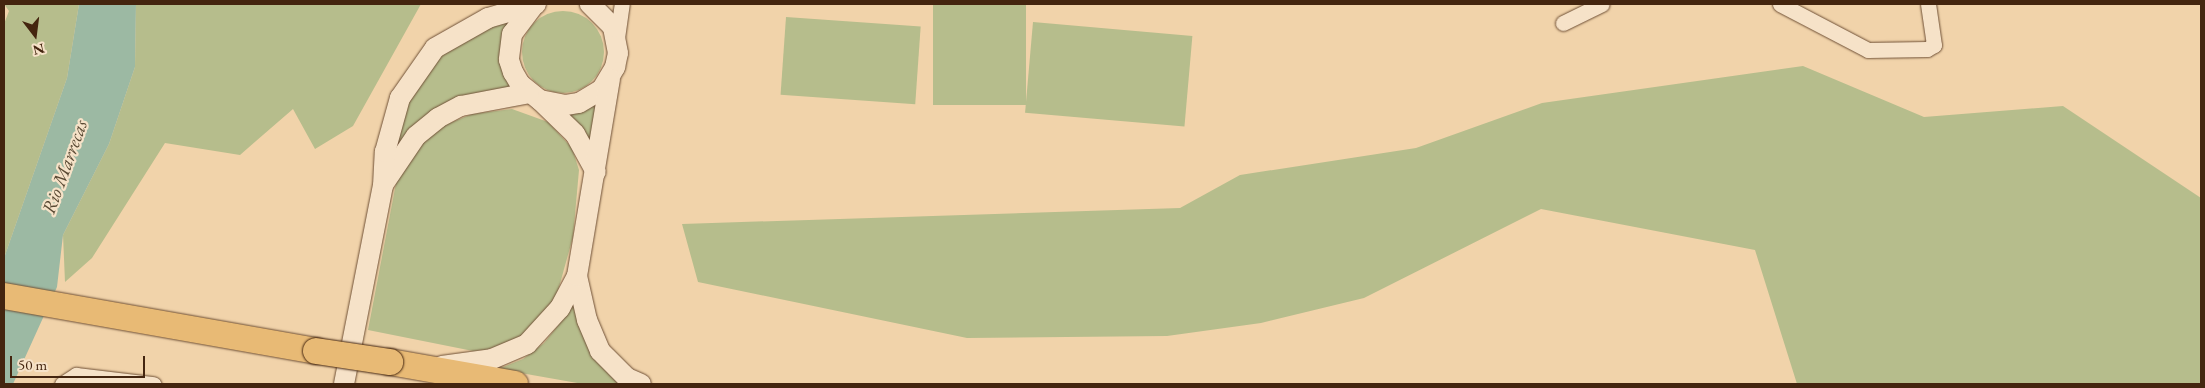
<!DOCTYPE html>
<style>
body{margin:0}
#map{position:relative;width:2205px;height:388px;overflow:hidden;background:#f1d3aa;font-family:"EB Garamond",serif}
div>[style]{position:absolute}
.green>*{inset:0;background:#b6bd8c;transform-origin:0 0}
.round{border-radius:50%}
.water>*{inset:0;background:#9cb9a3}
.roads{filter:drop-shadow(0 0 1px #6f5036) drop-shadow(0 0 1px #6f5036)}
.street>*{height:15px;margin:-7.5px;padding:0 7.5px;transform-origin:7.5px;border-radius:7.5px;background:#f6e2c8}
.secondary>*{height:20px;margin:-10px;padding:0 10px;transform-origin:10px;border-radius:10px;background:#f6e2c8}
.highway>*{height:26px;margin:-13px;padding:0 13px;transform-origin:13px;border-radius:13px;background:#e8ba75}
.bridges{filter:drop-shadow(0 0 1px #44250f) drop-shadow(0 0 1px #44250f)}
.highway-bridge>*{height:26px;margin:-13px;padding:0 13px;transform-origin:13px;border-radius:13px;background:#e8ba75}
span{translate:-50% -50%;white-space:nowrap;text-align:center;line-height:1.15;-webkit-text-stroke:4.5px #f6e2c8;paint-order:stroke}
.water-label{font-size:19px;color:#5a4a34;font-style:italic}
.frame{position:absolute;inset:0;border:5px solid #44250f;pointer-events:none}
.north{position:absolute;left:10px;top:10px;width:50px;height:50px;-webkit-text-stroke:4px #f6e2c8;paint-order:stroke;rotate:165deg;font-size:14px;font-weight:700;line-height:20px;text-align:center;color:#44250f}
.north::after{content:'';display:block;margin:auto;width:18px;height:22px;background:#44250f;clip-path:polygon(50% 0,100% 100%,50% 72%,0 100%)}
.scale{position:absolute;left:10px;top:356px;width:135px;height:22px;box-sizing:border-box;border:2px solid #44250f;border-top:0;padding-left:6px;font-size:15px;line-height:18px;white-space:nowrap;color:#44250f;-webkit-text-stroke:4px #f6e2c8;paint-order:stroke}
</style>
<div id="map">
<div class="green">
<div style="clip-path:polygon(4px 4px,79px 4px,67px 78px,4px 258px,4px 24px,9px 11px)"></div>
<div style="clip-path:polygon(136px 4px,421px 4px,353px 126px,315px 149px,293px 109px,240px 155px,165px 143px,92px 258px,65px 282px,63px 235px,109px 144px,135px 67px)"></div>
<div style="left:933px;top:4px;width:93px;height:101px"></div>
<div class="round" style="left:522px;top:11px;width:82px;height:82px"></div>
<div style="clip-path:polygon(515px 15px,503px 33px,500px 53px,516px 90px,498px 90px,386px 161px,394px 124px,446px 49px)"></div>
<div style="left:786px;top:17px;width:135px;height:78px;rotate:4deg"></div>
<div style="left:1033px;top:22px;width:160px;height:91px;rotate:5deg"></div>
<div style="clip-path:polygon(1803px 66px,1924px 117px,2063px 106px,2201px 198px,2201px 384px,1797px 384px,1755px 250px,1541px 209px,1364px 298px,1261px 323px,1167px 336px,967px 338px,698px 282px,682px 224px,1180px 208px,1240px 175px,1416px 148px,1542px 103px)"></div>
<div style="clip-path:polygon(600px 99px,595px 156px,561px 112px)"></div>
<div style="clip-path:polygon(512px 109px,548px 122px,572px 148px,579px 170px,573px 237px,554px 305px,522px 337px,486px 350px,473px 351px,368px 330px,397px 178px,417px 148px,445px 125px,472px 114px)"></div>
<div style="clip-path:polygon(575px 290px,625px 384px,583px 384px,498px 369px,523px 359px,544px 343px,560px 323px)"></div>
</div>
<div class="water">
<div style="clip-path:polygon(79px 4px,136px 4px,135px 67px,109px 144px,63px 235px,57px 287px,13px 384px,4px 384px,4px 258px,67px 78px)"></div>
</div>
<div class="roads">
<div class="street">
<div style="left:1780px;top:4px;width:99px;rotate:27.6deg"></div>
<div style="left:1868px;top:50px;width:59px;rotate:-1deg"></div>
<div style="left:1927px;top:49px;width:8px;rotate:-30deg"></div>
<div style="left:1934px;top:45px;width:41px;rotate:-98.3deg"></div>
<div style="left:1563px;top:23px;width:43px;rotate:-26deg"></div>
<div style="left:617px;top:38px;width:34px;rotate:-82deg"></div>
<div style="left:62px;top:384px;width:17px;rotate:-33deg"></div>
<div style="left:76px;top:375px;width:78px;rotate:6.7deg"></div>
</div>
<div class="secondary">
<div style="left:534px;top:5px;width:36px;rotate:127deg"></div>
<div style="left:512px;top:34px;width:26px;rotate:97deg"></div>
<div style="left:509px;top:60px;width:13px;rotate:72deg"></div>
<div style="left:513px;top:72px;width:14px;rotate:60deg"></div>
<div style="left:520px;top:84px;width:26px;rotate:39deg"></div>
<div style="left:540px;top:100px;width:26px;rotate:11deg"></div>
<div style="left:566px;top:105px;width:13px;rotate:-9deg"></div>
<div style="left:579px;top:103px;width:27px;rotate:-31deg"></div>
<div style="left:602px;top:89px;width:26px;rotate:-59deg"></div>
<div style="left:615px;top:67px;width:14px;rotate:-78deg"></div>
<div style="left:618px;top:53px;width:26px;rotate:-101deg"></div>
<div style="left:613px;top:27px;width:33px;rotate:-135deg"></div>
<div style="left:541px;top:101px;width:47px;rotate:44.1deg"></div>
<div style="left:575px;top:134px;width:43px;rotate:61.1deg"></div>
<div style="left:385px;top:182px;width:55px;rotate:-56deg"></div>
<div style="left:416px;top:136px;width:28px;rotate:-39deg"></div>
<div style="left:438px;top:118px;width:26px;rotate:-28deg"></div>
<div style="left:461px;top:106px;width:69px;rotate:-10.8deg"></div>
<div style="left:577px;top:276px;width:45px;rotate:77.2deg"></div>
<div style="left:587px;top:320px;width:34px;rotate:67deg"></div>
<div style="left:600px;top:351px;width:38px;rotate:45deg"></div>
<div style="left:627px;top:378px;width:15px;rotate:23deg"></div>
<div style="left:442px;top:366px;width:50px;rotate:-8deg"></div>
<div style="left:492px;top:359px;width:38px;rotate:-23deg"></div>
<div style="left:527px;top:344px;width:49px;rotate:-47.5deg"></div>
<div style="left:560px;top:308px;width:36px;rotate:-62deg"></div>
<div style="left:577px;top:276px;width:200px;rotate:-80.5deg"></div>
<div style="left:344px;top:384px;width:202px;rotate:-78.9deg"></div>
<div style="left:383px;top:186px;width:34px;rotate:-87deg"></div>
<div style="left:385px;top:152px;width:56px;rotate:-74.5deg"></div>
<div style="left:400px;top:98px;width:61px;rotate:-55deg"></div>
<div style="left:435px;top:48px;width:61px;rotate:-29.5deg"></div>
<div style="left:488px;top:18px;width:50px;rotate:-16.3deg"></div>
</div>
<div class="highway">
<div style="left:4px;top:296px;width:317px;rotate:10deg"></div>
<div style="left:390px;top:362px;width:127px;rotate:10deg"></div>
</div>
</div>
<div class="bridges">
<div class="highway-bridge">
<div style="left:316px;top:351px;width:75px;rotate:8.5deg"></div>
</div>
</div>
<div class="water-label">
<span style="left:65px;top:167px;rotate:-70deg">Rio Marrecas</span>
</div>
<div class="frame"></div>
<div class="north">N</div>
<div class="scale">50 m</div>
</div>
